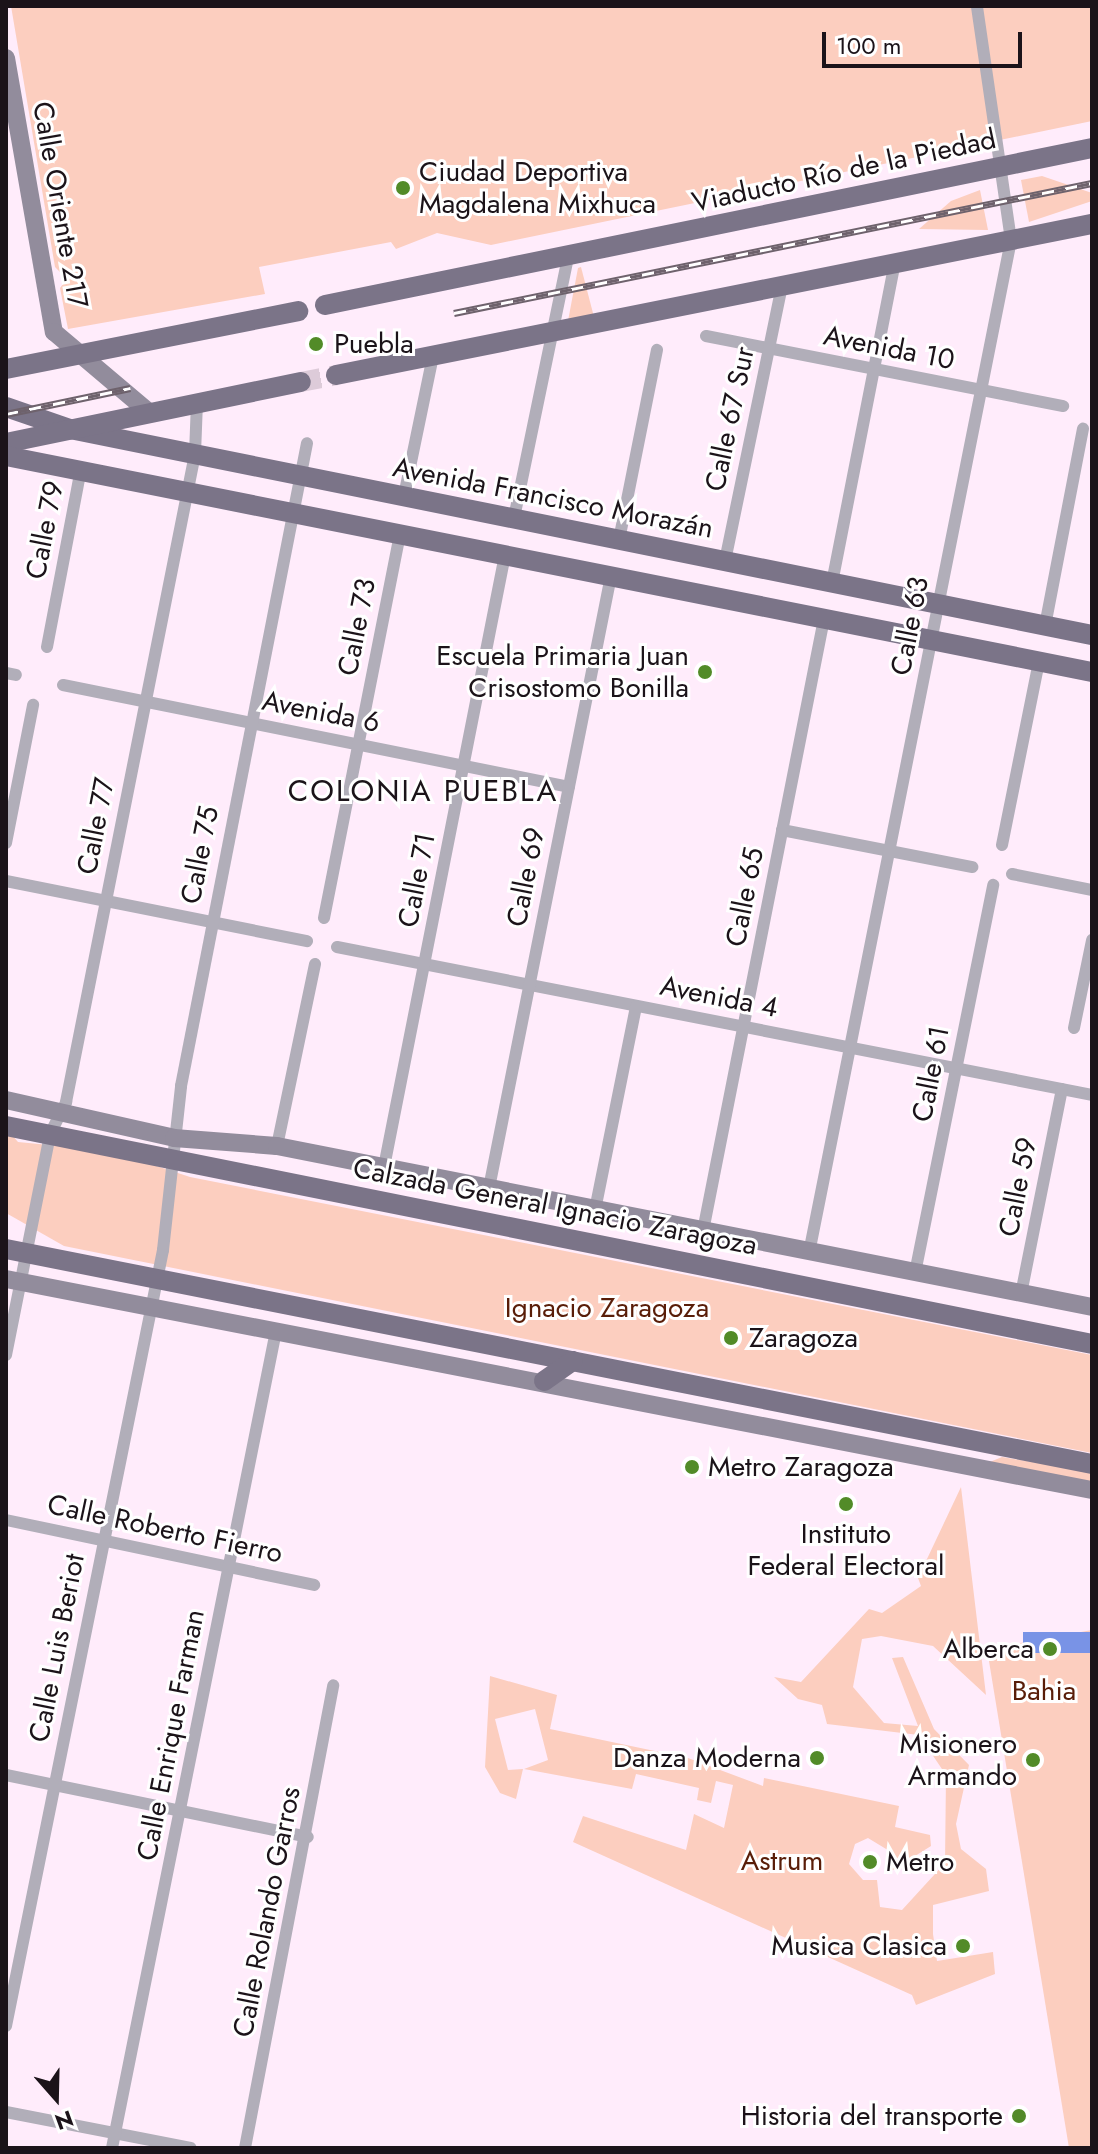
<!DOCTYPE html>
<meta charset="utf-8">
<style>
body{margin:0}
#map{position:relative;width:1098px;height:2154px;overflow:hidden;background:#ffecfb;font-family:Jost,sans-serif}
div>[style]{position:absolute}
.green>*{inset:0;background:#fccebf}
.water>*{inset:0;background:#7993e6;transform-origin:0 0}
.primary-tunnel>*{height:20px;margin-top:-10px;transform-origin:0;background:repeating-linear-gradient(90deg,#ddcbd9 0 20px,transparent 0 30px)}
.street>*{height:12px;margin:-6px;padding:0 6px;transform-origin:6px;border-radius:6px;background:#b1aeb9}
.secondary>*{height:18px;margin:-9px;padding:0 9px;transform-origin:9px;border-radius:9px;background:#928c9c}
.primary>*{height:20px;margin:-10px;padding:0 10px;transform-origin:10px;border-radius:10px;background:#7b7488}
.rail>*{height:7px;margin-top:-3.5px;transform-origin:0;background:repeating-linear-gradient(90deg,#fff 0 12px,#6e626c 0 24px);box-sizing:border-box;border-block:2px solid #6e626c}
.dots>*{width:22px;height:22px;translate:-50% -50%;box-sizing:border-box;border:4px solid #fff;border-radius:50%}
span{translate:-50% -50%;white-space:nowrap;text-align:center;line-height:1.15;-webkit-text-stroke:6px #fff;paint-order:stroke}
.street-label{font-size:28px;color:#1b1319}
.poi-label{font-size:28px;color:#1b1319}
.left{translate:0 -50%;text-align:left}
.right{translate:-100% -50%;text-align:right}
.park-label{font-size:28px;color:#591d08}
.neighbourhood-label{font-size:30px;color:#1b1319;letter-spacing:2px}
.frame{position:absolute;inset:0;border:8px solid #1b1319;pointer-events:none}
.north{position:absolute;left:16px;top:2058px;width:80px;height:80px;-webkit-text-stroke:6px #fff;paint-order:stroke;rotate:160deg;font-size:22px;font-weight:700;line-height:32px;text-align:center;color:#1b1319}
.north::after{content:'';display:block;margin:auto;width:28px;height:36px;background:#1b1319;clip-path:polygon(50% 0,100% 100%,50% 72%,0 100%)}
.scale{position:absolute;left:822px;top:32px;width:200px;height:36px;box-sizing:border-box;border:4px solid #1b1319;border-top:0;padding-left:10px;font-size:24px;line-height:28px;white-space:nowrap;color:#1b1319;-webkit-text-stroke:6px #fff;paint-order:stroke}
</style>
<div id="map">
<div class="green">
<div style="clip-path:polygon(11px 6px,1092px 6px,1092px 121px,491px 245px,437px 233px,396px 249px,391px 242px,259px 267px,265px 294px,68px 329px,60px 288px,67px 279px,55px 267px)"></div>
<div style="clip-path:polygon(1042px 176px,1092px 193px,1092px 201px,1029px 222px,1021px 180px)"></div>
<div style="clip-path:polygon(980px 190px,988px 230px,919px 229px,951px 201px)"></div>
<div style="clip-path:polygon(581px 267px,594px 317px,568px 321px,578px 268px)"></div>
<div style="clip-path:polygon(6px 1128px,18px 1142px,111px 1151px,190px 1177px,1092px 1355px,1092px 1453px,64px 1246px,6px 1213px)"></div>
<div style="clip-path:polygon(1002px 1457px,1092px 1472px,1092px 1484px,985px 1464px)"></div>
<div style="clip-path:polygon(961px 1487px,986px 1695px,933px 1646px,881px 1636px,862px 1639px,853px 1687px,884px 1723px,918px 1726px,892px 1658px,903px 1657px,934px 1729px,969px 1765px,956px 1824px,961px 1849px,986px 1869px,989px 1891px,933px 1905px,933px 1934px,937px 1961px,993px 1952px,995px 1974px,916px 2005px,912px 1995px,573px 1842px,583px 1816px,686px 1850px,694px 1814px,724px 1828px,733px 1785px,716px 1781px,711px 1803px,697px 1800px,699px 1788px,636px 1774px,632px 1789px,524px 1769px,548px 1760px,535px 1709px,495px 1719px,508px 1770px,523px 1769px,516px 1799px,500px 1793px,485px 1767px,490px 1676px,557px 1695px,550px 1729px,688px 1758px,763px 1786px,764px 1778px,899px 1806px,895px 1827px,930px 1835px,931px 1846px,888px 1873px,891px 1852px,868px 1838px,855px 1844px,849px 1864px,863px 1880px,877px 1880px,880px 1907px,902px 1910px,945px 1863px,946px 1775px,919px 1735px,827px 1724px,822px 1705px,798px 1699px,774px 1677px,801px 1682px,869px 1609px,882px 1613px,921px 1586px,918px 1578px)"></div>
<div style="clip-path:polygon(1092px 1630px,1092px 2148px,1069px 2148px,987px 1649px)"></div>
</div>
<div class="water">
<div style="left:1092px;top:1632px;width:21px;height:69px;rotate:90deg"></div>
</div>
<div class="primary-tunnel">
<div style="left:301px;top:382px;width:36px;rotate:-11deg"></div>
</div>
<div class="street">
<div style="left:706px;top:336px;width:364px;rotate:11.1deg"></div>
<div style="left:404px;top:496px;width:143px;rotate:-78.3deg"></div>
<div style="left:514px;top:518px;width:266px;rotate:-78.3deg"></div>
<div style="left:619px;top:540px;width:194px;rotate:-78.7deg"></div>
<div style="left:725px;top:561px;width:281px;rotate:-78.3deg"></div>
<div style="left:832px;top:583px;width:326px;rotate:-78.9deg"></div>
<div style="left:1045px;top:626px;width:201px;rotate:-79.1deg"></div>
<div style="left:47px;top:647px;width:181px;rotate:-79.2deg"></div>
<div style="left:6px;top:673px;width:10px;rotate:11deg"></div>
<div style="left:63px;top:685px;width:516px;rotate:11.4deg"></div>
<div style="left:782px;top:830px;width:194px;rotate:11deg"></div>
<div style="left:6px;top:843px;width:141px;rotate:-78.9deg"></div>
<div style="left:1002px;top:845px;width:188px;rotate:-78.6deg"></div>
<div style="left:1012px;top:874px;width:82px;rotate:11.3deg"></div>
<div style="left:6px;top:881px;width:307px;rotate:11.3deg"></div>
<div style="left:324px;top:918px;width:391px;rotate:-78.8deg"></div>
<div style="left:337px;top:947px;width:769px;rotate:11.09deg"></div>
<div style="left:1074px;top:1028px;width:90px;rotate:-78.4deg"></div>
<div style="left:277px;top:1146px;width:186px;rotate:-78.2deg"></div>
<div style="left:384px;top:1167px;width:624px;rotate:-78.82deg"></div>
<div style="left:489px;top:1188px;width:624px;rotate:-78.73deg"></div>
<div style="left:595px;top:1210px;width:208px;rotate:-78.6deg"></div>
<div style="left:703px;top:1231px;width:624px;rotate:-78.82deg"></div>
<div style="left:809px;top:1253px;width:1033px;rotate:-78.72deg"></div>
<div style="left:1011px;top:240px;width:236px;rotate:-98.3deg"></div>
<div style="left:915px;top:1273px;width:396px;rotate:-78.6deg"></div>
<div style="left:1021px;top:1294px;width:209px;rotate:-78.7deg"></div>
<div style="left:6px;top:1355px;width:225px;rotate:-78.7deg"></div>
<div style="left:50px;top:1134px;width:36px;rotate:-63deg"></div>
<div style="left:66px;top:1102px;width:661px;rotate:-78.74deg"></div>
<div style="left:195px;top:454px;width:51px;rotate:-87.8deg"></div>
<div style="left:6px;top:1520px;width:315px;rotate:11.9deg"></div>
<div style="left:6px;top:1775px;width:308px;rotate:11.6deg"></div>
<div style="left:6px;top:2026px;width:792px;rotate:-78.56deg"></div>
<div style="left:163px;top:1250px;width:165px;rotate:-83.7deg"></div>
<div style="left:181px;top:1086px;width:655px;rotate:-78.91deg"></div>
<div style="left:6px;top:2112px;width:188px;rotate:11deg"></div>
<div style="left:112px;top:2148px;width:833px;rotate:-78.65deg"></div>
<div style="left:245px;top:2148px;width:471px;rotate:-79.2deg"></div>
</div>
<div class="secondary">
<div style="left:6px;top:58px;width:278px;rotate:80.1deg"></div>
<div style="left:54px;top:332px;width:126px;rotate:40.2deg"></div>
<div style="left:6px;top:1100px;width:172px;rotate:12.7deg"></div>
<div style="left:174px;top:1138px;width:103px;rotate:4.4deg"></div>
<div style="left:277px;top:1146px;width:831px;rotate:11.17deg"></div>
<div style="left:6px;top:1279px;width:1106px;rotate:11deg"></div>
</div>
<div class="primary">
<div style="left:325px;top:305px;width:783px;rotate:-11.57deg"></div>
<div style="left:6px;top:369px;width:298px;rotate:-11.2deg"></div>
<div style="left:336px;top:375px;width:771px;rotate:-11.3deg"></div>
<div style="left:6px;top:407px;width:68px;rotate:19deg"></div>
<div style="left:70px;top:429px;width:1043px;rotate:11.4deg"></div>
<div style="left:6px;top:443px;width:301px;rotate:-11.7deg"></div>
<div style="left:6px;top:456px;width:1107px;rotate:11.25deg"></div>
<div style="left:6px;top:1126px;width:1108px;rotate:11.35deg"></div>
<div style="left:6px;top:1249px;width:1107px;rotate:11.2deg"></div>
<div style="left:544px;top:1381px;width:35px;rotate:-35deg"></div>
</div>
<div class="rail">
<div style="left:454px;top:313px;width:651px;rotate:-11.52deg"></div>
<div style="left:6px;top:414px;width:127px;rotate:-11.8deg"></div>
</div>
<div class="dots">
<div style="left:403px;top:188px;background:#528b28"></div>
<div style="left:316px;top:344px;background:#528b28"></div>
<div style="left:705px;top:672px;background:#528b28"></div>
<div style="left:731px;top:1338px;background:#528b28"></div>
<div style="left:692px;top:1467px;background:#528b28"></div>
<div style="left:846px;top:1504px;background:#528b28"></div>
<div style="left:1050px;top:1649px;background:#528b28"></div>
<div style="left:817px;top:1758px;background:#528b28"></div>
<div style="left:1033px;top:1760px;background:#528b28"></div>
<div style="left:870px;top:1862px;background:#528b28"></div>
<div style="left:963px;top:1946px;background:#528b28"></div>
<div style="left:1019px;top:2116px;background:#528b28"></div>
</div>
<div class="street-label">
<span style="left:844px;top:171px;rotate:-12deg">Viaducto Río de la Piedad</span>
<span style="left:60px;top:205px;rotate:80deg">Calle Oriente 217</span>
<span style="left:889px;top:348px;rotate:11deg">Avenida 10</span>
<span style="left:730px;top:419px;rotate:-78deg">Calle 67 Sur</span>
<span style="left:553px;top:498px;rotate:11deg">Avenida Francisco Morazán</span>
<span style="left:45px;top:530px;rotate:-79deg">Calle 79</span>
<span style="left:910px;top:626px;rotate:-79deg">Calle 63</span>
<span style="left:357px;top:627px;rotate:-79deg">Calle 73</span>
<span style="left:321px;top:712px;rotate:11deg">Avenida 6</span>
<span style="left:96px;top:826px;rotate:-79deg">Calle 77</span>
<span style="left:200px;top:855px;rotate:-79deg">Calle 75</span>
<span style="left:526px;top:877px;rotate:-79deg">Calle 69</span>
<span style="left:417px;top:880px;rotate:-79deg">Calle 71</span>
<span style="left:745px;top:897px;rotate:-79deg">Calle 65</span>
<span style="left:719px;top:997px;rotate:11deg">Avenida 4</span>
<span style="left:931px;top:1074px;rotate:-79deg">Calle 61</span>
<span style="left:1018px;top:1187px;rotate:-79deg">Calle 59</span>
<span style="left:555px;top:1207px;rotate:11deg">Calzada General Ignacio Zaragoza</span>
<span style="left:165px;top:1529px;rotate:12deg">Calle Roberto Fierro</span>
<span style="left:57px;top:1648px;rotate:-79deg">Calle Luis Beriot</span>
<span style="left:171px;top:1735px;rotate:-79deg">Calle Enrique Farman</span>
<span style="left:267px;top:1912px;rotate:-79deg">Calle Rolando Garros</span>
</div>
<div class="poi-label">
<span class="left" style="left:419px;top:188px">Ciudad Deportiva<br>Magdalena Mixhuca</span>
<span class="left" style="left:334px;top:344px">Puebla</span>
<span class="right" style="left:689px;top:672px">Escuela Primaria Juan<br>Crisostomo Bonilla</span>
<span class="left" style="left:749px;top:1338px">Zaragoza</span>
<span class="left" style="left:708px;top:1467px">Metro Zaragoza</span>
<span style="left:846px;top:1550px">Instituto<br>Federal Electoral</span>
<span class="right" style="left:1034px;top:1649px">Alberca</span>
<span class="right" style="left:1017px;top:1760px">Misionero<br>Armando</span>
<span class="right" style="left:801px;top:1758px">Danza Moderna</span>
<span class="left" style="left:886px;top:1862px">Metro</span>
<span class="right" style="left:947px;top:1946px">Musica Clasica</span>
<span class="right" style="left:1003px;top:2116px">Historia del transporte</span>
</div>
<div class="park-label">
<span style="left:607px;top:1308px">Ignacio Zaragoza</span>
<span style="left:1044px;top:1691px">Bahia</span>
<span style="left:782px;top:1861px">Astrum</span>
</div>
<div class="neighbourhood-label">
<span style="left:423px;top:791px">COLONIA PUEBLA</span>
</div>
<div class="frame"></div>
<div class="north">N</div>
<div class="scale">100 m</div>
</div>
